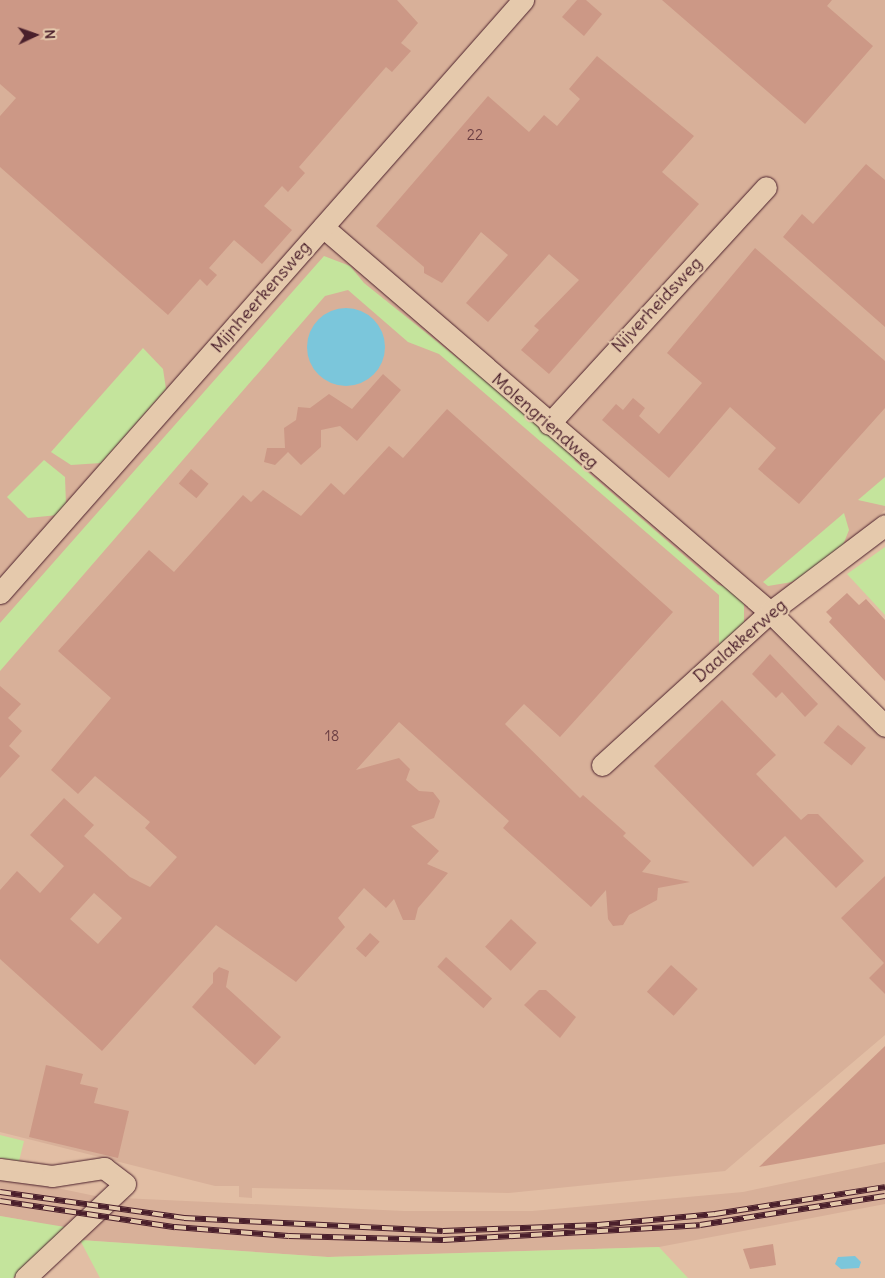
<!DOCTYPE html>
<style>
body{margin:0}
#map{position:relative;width:885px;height:1278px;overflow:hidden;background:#e2bea4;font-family:Delius,sans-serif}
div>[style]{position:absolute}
.built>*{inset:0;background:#d8b099}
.green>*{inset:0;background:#c4e49c}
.water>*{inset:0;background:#7bc6db}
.round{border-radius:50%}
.building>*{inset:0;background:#cc9886;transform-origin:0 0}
.roads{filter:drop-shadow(0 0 1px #4a1f2b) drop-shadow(0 0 1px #4a1f2b)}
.minor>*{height:21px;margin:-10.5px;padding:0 10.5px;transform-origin:10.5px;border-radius:10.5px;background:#e5c9ac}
.rail>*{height:5.5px;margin-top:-2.75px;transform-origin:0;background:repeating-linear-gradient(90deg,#e5c9ac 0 11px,#4a1f2b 0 22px);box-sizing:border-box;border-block:1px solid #4a1f2b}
span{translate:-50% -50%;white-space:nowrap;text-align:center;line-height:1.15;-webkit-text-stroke:4.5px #e5c9ac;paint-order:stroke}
.number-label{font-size:15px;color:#6a3d42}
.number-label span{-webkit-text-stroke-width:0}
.street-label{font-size:18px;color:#4a1f2b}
.north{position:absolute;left:10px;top:10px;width:50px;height:50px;-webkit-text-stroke:4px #e5c9ac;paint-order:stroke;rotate:87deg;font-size:14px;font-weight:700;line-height:20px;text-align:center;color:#4a1f2b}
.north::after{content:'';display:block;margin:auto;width:18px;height:22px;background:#4a1f2b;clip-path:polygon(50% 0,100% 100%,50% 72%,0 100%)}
</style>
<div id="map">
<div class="built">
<div style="clip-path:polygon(0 0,885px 0,885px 510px,777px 609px,885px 720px,885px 1035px,725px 1171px,509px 1193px,252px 1188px,252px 1198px,239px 1197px,239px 1186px,215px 1186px,0 1132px)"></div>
<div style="clip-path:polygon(885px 1162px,885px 1204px,659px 1247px,328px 1257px,80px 1240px,35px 1222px,0 1216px,0 1176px,100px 1197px,404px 1211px,532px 1211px,743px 1192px)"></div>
</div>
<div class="green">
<div style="clip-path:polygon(324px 256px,350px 266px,364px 283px,572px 450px,575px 461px,718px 585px,734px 588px,744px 604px,744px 624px,719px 650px,719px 595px,439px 354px,408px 342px,348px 290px,325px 296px,0 671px,0 623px)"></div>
<div style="clip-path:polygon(143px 348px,163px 369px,166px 389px,101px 463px,71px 465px,51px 452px)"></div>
<div style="clip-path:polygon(44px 460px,65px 477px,66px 505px,58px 515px,28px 518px,7px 497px)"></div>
<div style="clip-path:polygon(885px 477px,885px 506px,858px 500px)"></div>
<div style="clip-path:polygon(844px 513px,849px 530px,841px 550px,792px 582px,768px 586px,763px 582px)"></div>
<div style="clip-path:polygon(885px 547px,885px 615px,847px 574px)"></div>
<div style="clip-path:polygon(0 1135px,24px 1141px,19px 1161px,0 1158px)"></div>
<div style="clip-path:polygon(0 1216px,35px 1222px,71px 1228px,13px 1278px,0 1278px)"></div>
<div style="clip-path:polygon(80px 1240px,328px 1257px,659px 1247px,688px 1278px,100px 1278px)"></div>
</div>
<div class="water">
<div class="round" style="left:307px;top:308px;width:78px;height:78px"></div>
<div style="clip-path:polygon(855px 1256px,861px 1262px,859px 1268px,841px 1269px,835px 1264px,838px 1257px)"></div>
</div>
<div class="building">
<div style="clip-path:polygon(0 0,397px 0,418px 23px,401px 43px,411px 51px,392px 72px,386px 67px,299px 167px,305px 173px,288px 192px,282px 186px,264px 206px,292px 230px,262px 264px,234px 240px,209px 268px,217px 275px,207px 286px,200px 279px,168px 315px,0 167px,0 116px,16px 98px,0 84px)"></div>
<div style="clip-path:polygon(577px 0,586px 0,602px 14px,584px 36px,562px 17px)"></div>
<div style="clip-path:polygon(662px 0,832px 0,827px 6px,873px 46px,805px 124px)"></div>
<div style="clip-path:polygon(597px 56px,694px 136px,662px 172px,699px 204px,549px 374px,521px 350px,539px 330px,534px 326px,579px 280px,549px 254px,488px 322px,466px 303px,508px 255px,481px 232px,442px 283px,424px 273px,424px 267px,376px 226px,488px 96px,529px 132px,544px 115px,557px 126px,580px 99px,569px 89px)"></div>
<div style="clip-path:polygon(866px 164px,885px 180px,885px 327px,783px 237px,802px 214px,813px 224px)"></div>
<div style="clip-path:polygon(755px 248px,885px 361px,885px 408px,799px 504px,758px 469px,776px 448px,730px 407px,669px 478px,602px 420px,616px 404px,623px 410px,633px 398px,645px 408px,639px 416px,659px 434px,702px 383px,667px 353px)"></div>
<div style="clip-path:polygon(383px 374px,401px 390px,357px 441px,340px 426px,321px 430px,321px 447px,301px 465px,288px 452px,275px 465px,264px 462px,267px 448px,285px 448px,284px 428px,296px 420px,298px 407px,310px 408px,329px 394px,352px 409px)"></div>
<div style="clip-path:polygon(evenodd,447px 409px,673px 612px,560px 737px,524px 704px,505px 724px,580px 798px,583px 795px,626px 833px,623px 836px,651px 861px,642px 872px,690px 882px,658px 888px,657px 900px,629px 915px,623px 925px,613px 926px,608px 919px,606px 890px,591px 907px,503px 828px,509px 821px,399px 722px,356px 770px,399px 758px,410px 769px,406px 780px,419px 791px,433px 792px,440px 801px,434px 818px,411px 826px,439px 851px,427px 864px,448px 873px,418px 908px,415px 920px,403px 920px,394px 899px,386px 908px,364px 888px,338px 918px,345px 927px,296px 982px,216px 925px,102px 1051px,0 959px,0 890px,17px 871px,40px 893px,64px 866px,30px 835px,64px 798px,94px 825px,84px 836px,130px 877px,150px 887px,177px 857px,145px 828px,150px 822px,95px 776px,78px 794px,51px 770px,111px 698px,58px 651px,149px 550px,174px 572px,243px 495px,251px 502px,263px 490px,301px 516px,331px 483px,344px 495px,389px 446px,403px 458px,447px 409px,94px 893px,122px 918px,98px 944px,70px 919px,94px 893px)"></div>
<div style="left:191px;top:469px;width:23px;height:19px;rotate:40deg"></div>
<div style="clip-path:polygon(847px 593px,859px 605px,866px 599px,885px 620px,885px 681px,829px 622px,832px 618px,826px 612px)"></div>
<div style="clip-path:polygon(770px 654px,818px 704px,805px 717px,782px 692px,776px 698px,752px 674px)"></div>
<div style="clip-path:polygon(0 686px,21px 704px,8px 718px,22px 731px,9px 746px,20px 756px,0 778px)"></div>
<div style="clip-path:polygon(722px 700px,776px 755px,756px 774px,801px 820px,808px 814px,818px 814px,864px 861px,836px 888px,785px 836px,753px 867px,654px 766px)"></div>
<div style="left:838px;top:725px;width:36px;height:23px;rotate:39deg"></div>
<div style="clip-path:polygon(885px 876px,885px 994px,869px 978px,884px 963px,841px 918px)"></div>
<div style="left:511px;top:919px;width:35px;height:38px;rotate:43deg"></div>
<div style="left:370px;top:933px;width:13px;height:21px;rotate:42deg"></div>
<div style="left:446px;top:957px;width:62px;height:13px;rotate:42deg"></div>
<div style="left:671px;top:965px;width:36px;height:36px;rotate:42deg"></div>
<div style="clip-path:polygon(219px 967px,229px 971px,226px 987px,281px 1037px,255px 1065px,192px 1007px,213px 983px,213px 973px)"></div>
<div style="clip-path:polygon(539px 990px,546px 990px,576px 1017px,560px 1038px,524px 1005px)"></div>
<div style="clip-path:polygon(885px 1046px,885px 1144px,759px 1167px)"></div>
<div style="clip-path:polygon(46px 1065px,83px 1074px,80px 1084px,98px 1088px,94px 1103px,129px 1111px,118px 1158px,29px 1137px)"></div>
<div style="clip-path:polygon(773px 1244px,776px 1265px,750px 1269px,743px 1249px)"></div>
</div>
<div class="roads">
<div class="minor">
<div style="left:323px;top:227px;width:590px;rotate:40.74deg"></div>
<div style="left:770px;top:612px;width:162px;rotate:44.7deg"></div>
<div style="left:549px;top:424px;width:321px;rotate:-47.5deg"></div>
<div style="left:0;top:593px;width:791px;rotate:-48.59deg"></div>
<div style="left:602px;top:765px;width:227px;rotate:-42.3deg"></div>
<div style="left:770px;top:612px;width:144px;rotate:-37.1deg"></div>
<div style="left:0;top:1169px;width:52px;rotate:7.7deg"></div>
<div style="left:52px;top:1176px;width:53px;rotate:-8.7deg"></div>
<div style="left:104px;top:1168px;width:26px;rotate:37deg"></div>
<div style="left:125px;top:1184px;width:137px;rotate:136.8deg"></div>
</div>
</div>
<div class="rail">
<div style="left:0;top:1192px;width:186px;rotate:8deg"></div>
<div style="left:184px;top:1218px;width:259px;rotate:2.9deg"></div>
<div style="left:443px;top:1231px;width:155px;rotate:-2.2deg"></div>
<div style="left:598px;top:1225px;width:118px;rotate:-5.4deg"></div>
<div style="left:715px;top:1214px;width:172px;rotate:-9deg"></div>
<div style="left:0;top:1201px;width:177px;rotate:8.5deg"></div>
<div style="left:175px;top:1227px;width:114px;rotate:4.5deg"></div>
<div style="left:289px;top:1236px;width:154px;rotate:1.5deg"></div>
<div style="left:443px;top:1240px;width:257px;rotate:-3.3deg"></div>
<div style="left:700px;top:1225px;width:187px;rotate:-8.9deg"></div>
</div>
<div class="number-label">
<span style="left:475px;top:135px">22</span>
<span style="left:332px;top:736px">18</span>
</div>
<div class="street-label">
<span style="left:261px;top:297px;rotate:-49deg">Mijnheerkensweg</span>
<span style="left:657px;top:305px;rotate:-47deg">Nijverheidsweg</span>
<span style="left:545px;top:421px;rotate:41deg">Molengriendweg</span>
<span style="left:740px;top:641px;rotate:-41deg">Daalakkerweg</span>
</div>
<div class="north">N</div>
</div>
